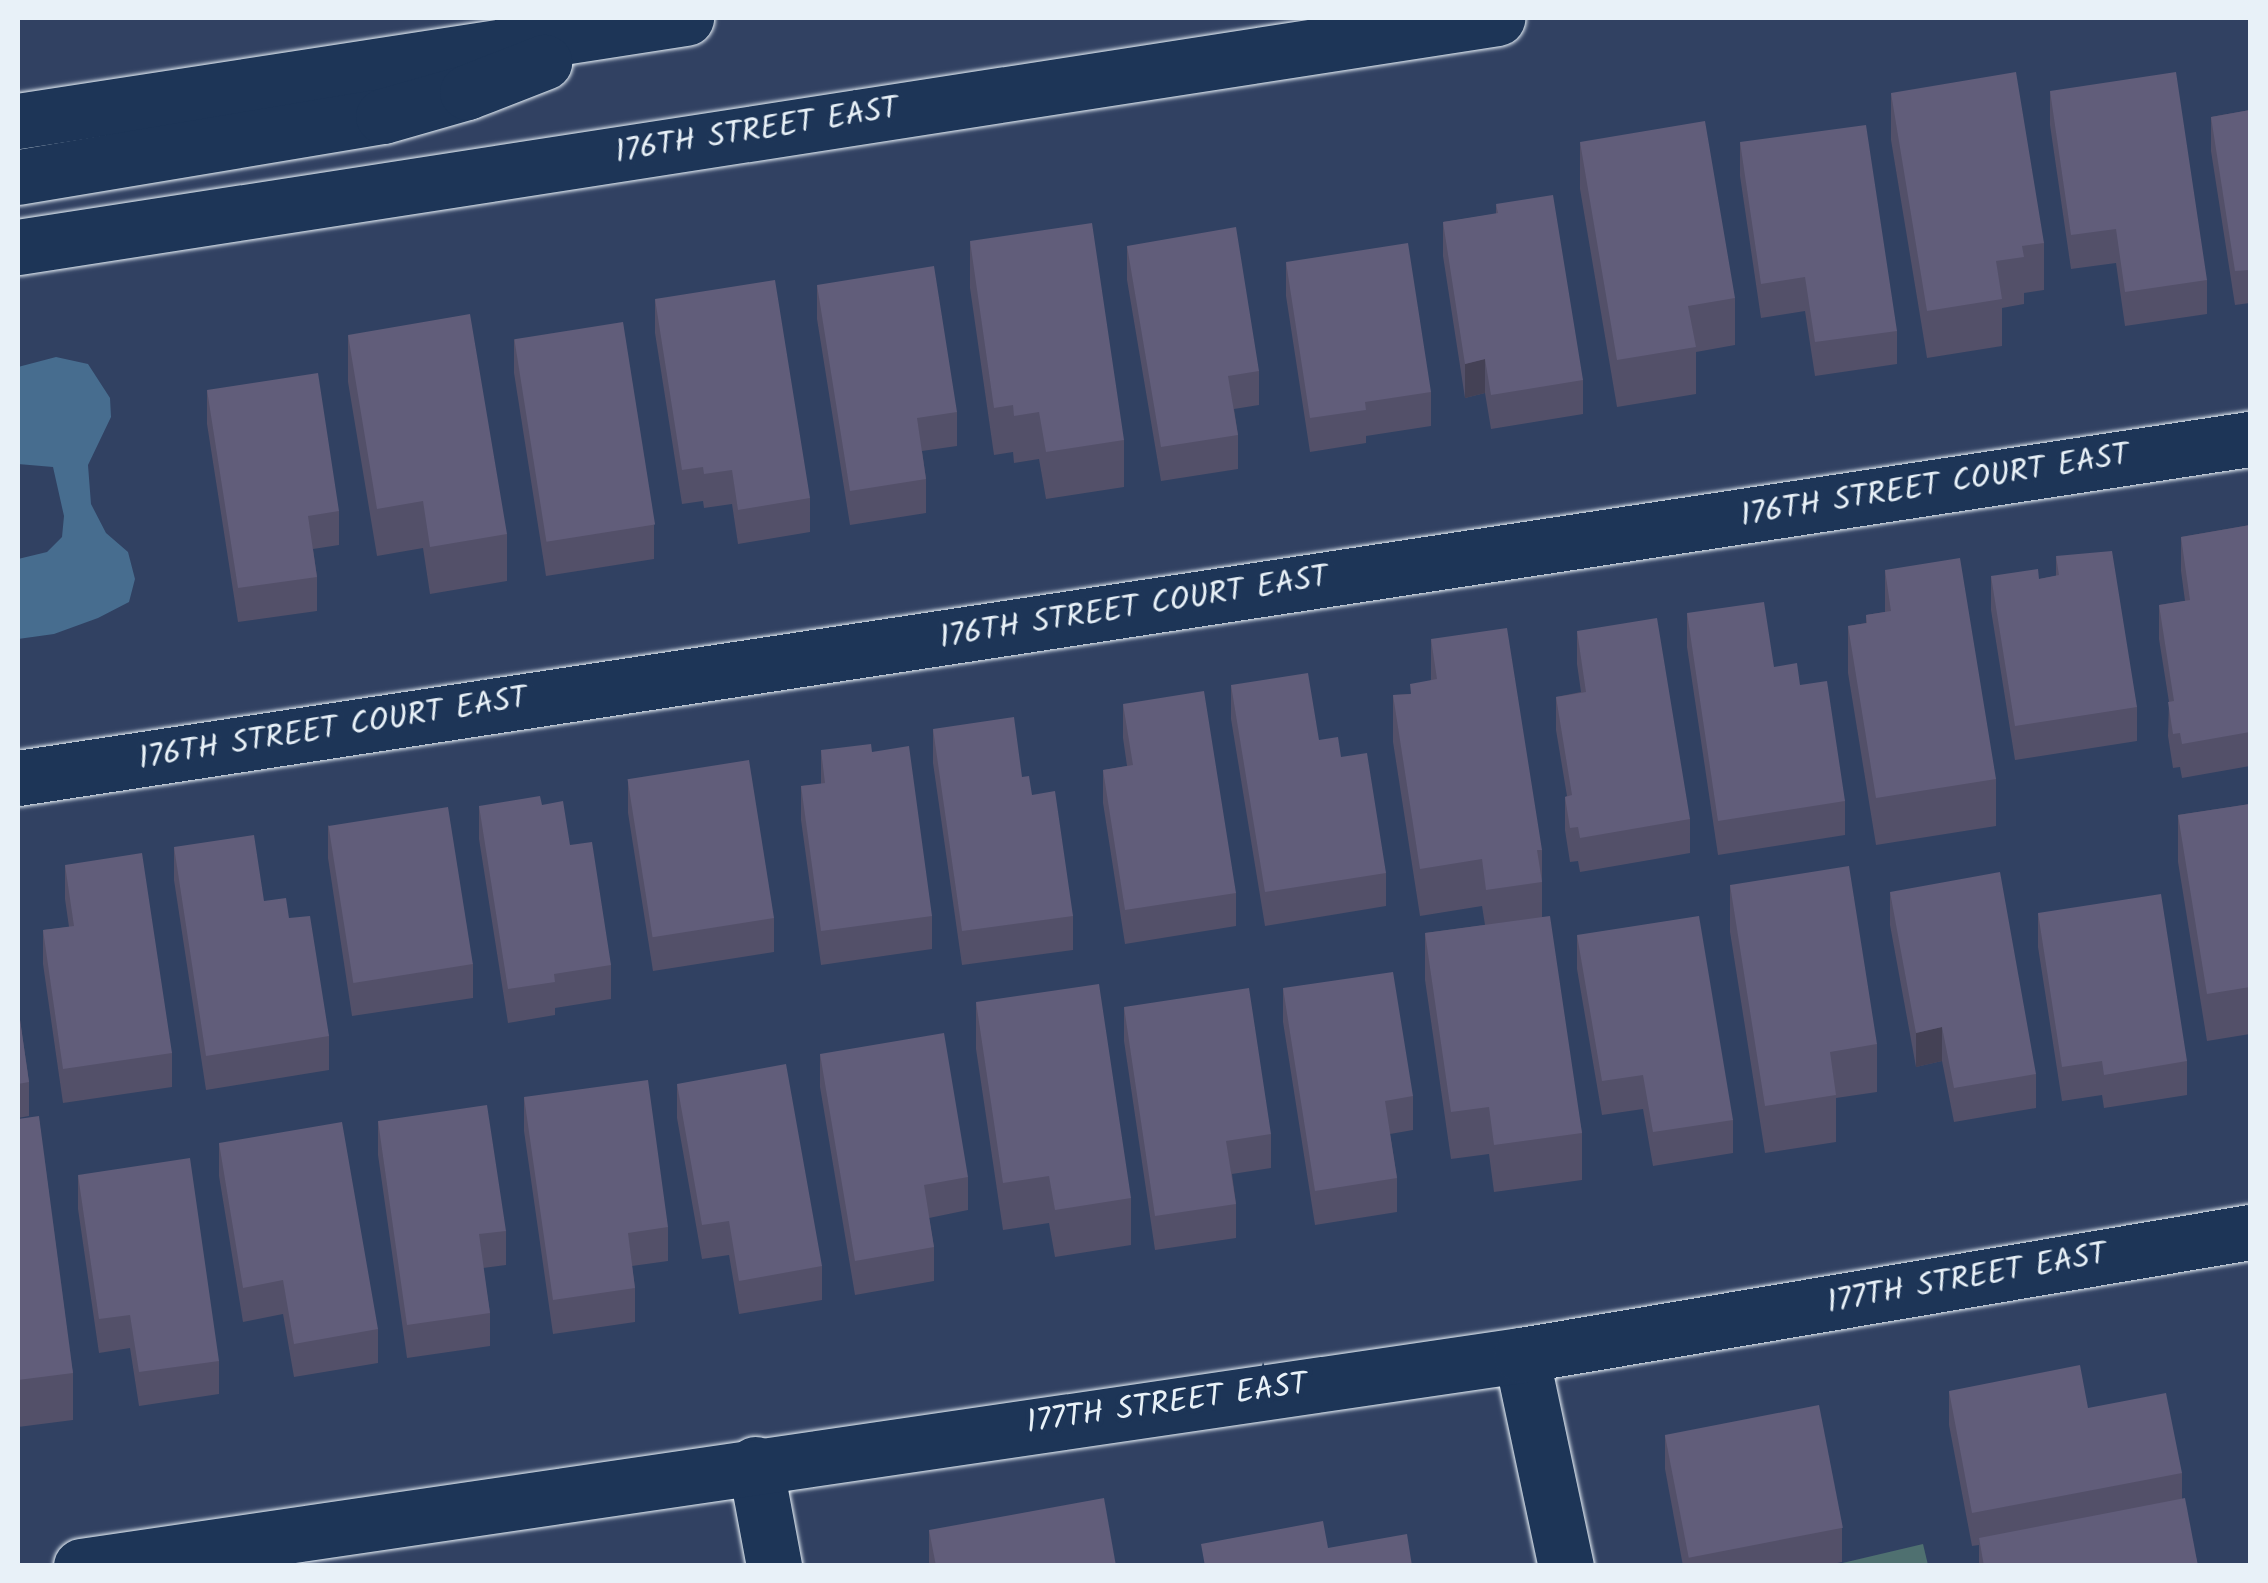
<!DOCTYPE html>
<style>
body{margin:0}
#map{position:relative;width:2268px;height:1583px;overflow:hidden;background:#314162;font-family:Kalam,sans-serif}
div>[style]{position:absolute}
.green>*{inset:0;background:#4f7070}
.water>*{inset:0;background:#476d8f}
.roads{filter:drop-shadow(0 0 2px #e8f1f8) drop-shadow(0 0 2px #e8f1f8)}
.minor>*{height:55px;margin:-27.5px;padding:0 27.5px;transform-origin:27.5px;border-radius:27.5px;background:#1d3557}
.major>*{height:55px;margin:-27.5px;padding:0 27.5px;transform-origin:27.5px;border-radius:27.5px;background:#1d3557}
.wall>*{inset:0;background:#535069}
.shaded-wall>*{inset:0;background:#444155}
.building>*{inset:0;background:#615d7a;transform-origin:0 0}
span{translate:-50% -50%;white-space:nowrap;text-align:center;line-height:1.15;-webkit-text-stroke:10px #1d3557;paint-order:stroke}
.street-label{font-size:32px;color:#e8f1f8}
.frame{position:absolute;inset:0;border:20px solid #e8f1f8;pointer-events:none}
</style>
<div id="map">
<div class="green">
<div style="clip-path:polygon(1923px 1544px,1928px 1565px,1834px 1565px)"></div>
</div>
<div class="water">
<div style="clip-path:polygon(56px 357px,88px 364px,110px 398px,111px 417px,88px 465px,91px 504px,106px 533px,128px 552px,135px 579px,129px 602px,98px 618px,54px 634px,18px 639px,18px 559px,47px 552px,62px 537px,64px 516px,53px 467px,18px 464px,18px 367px)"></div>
</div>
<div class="roads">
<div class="minor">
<div style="left:18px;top:778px;width:2258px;rotate:-8.64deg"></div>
<div style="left:1521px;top:1355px;width:216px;rotate:78deg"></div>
<div style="left:755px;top:1464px;width:104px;rotate:79.4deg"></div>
<div style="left:81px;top:1566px;width:1455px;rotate:-8.34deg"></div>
<div style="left:1521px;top:1355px;width:739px;rotate:-9.58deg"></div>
</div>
<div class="major">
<div style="left:18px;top:121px;width:676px;rotate:-8.77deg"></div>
<div style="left:18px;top:177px;width:370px;rotate:-9.5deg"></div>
<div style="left:383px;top:116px;width:87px;rotate:-15.9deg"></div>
<div style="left:467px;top:92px;width:83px;rotate:-21.3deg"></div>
<div style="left:18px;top:247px;width:1497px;rotate:-8.8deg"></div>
</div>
</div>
<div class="wall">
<div style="clip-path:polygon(2050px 91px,2207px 280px,2207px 314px,2125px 326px,2116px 263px,2071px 269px,2050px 125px)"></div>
<div style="clip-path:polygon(1891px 93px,2044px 243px,2044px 290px,2024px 293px,2024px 304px,2002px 308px,2002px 346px,1927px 358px,1891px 140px)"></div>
<div style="clip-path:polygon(2250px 110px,2250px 303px,2235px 305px,2211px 151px,2211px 117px)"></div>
<div style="clip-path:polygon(1580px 142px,1735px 298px,1735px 345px,1696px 352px,1696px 394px,1617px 407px,1580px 189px)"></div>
<div style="clip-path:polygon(1740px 142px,1897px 331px,1897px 364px,1815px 376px,1805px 311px,1761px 318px,1740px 176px)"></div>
<div style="clip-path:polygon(1496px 204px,1583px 380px,1583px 414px,1491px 429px,1485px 393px,1465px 398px,1443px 256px,1443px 222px,1496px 214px)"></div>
<div style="clip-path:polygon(970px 241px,1124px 440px,1124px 487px,1046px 499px,1039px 459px,1014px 463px,1013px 452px,994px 455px,970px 288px)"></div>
<div style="clip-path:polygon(1127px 246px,1259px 371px,1259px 405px,1234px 409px,1238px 435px,1238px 469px,1161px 481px,1127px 280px)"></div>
<div style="clip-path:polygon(1286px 262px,1431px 392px,1431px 426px,1366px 436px,1366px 443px,1310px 452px,1286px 296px)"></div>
<div style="clip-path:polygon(817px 285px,957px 412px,957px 446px,922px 451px,926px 479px,926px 513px,850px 525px,817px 319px)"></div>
<div style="clip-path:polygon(655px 299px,810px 498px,810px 532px,738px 544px,732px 504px,704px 508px,703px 501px,682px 504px,655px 333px)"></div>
<div style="clip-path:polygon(348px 335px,507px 534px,507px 581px,430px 594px,423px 548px,377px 556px,348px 382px)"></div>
<div style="clip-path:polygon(514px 339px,654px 525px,654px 559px,546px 576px,514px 373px)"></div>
<div style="clip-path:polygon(207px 390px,339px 511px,339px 545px,313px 549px,317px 577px,317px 611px,238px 622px,207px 424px)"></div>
<div style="clip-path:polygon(2250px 525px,2250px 766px,2182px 778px,2180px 767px,2173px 768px,2168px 736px,2169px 702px,2159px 639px,2159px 605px,2185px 601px,2181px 571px,2181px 537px)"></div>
<div style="clip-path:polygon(2056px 556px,2137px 707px,2137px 741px,2015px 760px,1991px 610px,1991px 576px,2039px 579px,2056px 576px)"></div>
<div style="clip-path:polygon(1885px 570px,1996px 779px,1996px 826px,1876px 845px,1848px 673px,1848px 626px,1866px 623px,1866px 615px,1885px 612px)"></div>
<div style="clip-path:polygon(1687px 613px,1774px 667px,1800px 685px,1845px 801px,1845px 835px,1718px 855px,1687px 647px)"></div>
<div style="clip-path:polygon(1577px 631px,1690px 819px,1690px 853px,1580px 872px,1578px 861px,1570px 862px,1565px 830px,1565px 797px,1567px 796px,1556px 730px,1556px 697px,1581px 692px,1577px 664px)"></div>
<div style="clip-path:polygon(1431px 639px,1542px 850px,1542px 917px,1582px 1133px,1582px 1180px,1494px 1192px,1489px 1154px,1451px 1159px,1425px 980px,1425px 933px,1485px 925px,1482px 906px,1420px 916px,1393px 742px,1393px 695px,1410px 694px,1431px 680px)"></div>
<div style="clip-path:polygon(1231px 685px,1319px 740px,1341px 757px,1386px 873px,1386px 906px,1265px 926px,1231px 719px)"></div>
<div style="clip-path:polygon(1123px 704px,1236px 893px,1236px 926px,1125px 944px,1103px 803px,1103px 770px,1127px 766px,1123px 738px)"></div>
<div style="clip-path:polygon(933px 729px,1022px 777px,1032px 795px,1073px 916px,1073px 950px,962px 965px,933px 763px)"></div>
<div style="clip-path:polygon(821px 750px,872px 752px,932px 916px,932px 949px,821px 965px,801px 820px,801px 786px,821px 784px)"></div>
<div style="clip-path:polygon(628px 780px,774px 918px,774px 952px,653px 971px,628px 813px)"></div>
<div style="clip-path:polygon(2250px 804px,2250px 1034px,2207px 1041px,2178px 862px,2178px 815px)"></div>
<div style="clip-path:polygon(542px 805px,570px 845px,611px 965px,611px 999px,555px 1008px,555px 1015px,508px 1023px,479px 839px,479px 806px)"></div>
<div style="clip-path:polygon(328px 825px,473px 964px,473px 998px,352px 1016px,328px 858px)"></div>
<div style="clip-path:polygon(174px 847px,264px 901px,289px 918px,329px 1036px,329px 1070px,206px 1090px,174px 880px)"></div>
<div style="clip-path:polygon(65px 865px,172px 1053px,172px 1087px,63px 1103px,43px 964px,43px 930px,69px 927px,65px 899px)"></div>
<div style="clip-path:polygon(1730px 885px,1877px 1044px,1877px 1092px,1836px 1098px,1836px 1142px,1765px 1153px,1730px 932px)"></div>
<div style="clip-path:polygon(1890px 892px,2036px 1074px,2036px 1108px,1954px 1122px,1942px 1061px,1916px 1067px,1890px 925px)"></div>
<div style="clip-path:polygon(2038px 913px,2187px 1061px,2187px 1095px,2104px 1108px,2102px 1095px,2062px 1101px,2038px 947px)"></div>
<div style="clip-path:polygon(1577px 935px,1733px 1120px,1733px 1153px,1653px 1166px,1643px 1109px,1602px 1115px,1577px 969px)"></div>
<div style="clip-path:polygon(1283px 988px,1413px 1096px,1413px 1130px,1390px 1134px,1397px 1178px,1397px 1212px,1315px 1225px,1283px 1022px)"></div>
<div style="clip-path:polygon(976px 1002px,1131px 1198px,1131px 1245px,1055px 1257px,1049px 1223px,1003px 1230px,976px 1049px)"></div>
<div style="clip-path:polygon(18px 1006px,29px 1082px,29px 1116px,18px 1118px)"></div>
<div style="clip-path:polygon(1124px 1007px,1271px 1134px,1271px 1168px,1232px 1174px,1236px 1204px,1236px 1238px,1155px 1250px,1124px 1041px)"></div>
<div style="clip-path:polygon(820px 1054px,968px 1177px,968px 1210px,929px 1218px,934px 1247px,934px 1281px,855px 1295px,820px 1087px)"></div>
<div style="clip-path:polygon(677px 1084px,822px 1266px,822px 1300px,739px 1314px,729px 1255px,702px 1259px,677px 1118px)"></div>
<div style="clip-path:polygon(524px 1097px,668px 1227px,668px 1261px,632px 1266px,635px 1288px,635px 1322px,553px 1334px,524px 1131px)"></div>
<div style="clip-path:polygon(18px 1119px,73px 1373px,73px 1420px,18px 1427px)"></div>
<div style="clip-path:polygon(378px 1121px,506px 1231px,506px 1265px,483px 1268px,490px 1313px,490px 1346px,407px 1358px,378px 1155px)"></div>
<div style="clip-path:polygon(219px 1143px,378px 1329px,378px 1363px,294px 1377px,283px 1314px,243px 1322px,219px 1176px)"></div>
<div style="clip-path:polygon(78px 1175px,219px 1361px,219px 1394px,139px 1406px,130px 1348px,99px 1353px,78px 1209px)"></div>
<div style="clip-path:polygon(1949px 1391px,2088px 1408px,2182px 1473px,2182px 1498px,2198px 1566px,1979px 1566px,1979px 1545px,1972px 1546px,1949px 1425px)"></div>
<div style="clip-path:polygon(1665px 1435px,1842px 1528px,1842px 1562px,1824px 1566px,1683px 1566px,1665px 1469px)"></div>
<div style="clip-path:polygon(929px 1530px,1116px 1566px,929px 1566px)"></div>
</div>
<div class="shaded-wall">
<div style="clip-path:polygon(1485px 359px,1485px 393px,1465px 398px,1465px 364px)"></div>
<div style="clip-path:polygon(1942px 1027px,1942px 1061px,1916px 1067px,1916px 1033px)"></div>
</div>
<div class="building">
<div style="clip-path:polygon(2016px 72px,2044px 243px,2022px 246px,2024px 257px,1996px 261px,2002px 299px,1927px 311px,1891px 93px)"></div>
<div style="clip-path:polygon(2176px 72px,2207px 280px,2125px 292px,2116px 229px,2071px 235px,2050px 91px)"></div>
<div style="clip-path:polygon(2250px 110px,2250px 270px,2235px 271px,2211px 117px)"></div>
<div style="clip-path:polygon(1705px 121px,1735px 298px,1688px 306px,1696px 347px,1617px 360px,1580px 142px)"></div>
<div style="clip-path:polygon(1866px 125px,1897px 331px,1815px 342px,1805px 277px,1761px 284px,1740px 142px)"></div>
<div style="clip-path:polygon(1553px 195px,1583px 380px,1491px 395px,1485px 359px,1465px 364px,1443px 222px,1498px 213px,1496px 204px)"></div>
<div style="clip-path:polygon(1092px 223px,1124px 440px,1046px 452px,1039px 412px,1014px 416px,1013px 405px,994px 408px,970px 241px)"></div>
<div style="clip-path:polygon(1236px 227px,1259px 371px,1228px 376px,1238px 435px,1161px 447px,1127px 246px)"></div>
<div style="clip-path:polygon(1408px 243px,1431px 392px,1365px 402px,1366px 410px,1310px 418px,1286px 262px)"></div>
<div style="clip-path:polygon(934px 266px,957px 412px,917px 418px,926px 479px,850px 491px,817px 285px)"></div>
<div style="clip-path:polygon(775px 280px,810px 498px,738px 510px,732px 470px,704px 474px,703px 467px,682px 470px,655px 299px)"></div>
<div style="clip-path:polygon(470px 314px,507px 534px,430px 547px,423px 501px,377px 509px,348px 335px)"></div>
<div style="left:623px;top:322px;width:205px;height:110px;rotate:81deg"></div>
<div style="clip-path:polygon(318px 373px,339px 511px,308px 516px,317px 577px,238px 588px,207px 390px)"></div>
<div style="clip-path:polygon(2250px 525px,2250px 732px,2182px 744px,2180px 733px,2173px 734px,2168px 702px,2174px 701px,2159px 605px,2190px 600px,2181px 537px)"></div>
<div style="clip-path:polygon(2112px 551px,2137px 707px,2015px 726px,1991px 576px,2038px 569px,2039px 579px,2059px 575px,2056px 556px)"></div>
<div style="clip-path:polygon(1960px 558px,1996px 779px,1876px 798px,1848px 626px,1867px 623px,1866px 615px,1891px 611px,1885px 570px)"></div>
<div style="clip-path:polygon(1764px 602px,1774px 667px,1797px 663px,1800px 685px,1827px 681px,1845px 801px,1718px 821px,1687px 613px)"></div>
<div style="clip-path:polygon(1657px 618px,1690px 819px,1580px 838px,1578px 827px,1570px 828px,1565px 797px,1572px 795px,1556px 697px,1586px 692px,1577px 631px)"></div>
<div style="clip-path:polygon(1507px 628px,1542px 850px,1537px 850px,1542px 882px,1486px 890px,1482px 859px,1420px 869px,1393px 695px,1411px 694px,1410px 684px,1437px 679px,1431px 639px)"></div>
<div style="clip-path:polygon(1308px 673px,1319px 740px,1338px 737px,1341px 757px,1367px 753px,1386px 873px,1265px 892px,1231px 685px)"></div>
<div style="clip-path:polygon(1204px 691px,1236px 893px,1125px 910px,1103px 770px,1133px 765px,1123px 704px)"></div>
<div style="clip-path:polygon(1014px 717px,1022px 777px,1029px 776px,1032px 795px,1055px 791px,1073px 916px,962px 931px,933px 729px)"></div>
<div style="clip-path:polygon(871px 744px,872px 752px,909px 746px,932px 916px,821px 931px,801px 786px,825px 783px,821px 750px)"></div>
<div style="left:749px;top:760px;width:160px;height:123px;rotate:81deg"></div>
<div style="clip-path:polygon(540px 796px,542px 805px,563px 801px,570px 845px,592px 842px,611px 965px,554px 974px,555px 982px,508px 989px,479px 806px)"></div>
<div style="clip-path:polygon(2250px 804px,2250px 987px,2207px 994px,2178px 815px)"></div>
<div style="left:448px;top:807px;width:159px;height:121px;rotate:81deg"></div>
<div style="clip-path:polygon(254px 835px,264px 901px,286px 898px,289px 918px,310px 916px,329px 1036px,206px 1056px,174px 847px)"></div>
<div style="clip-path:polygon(142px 853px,172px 1053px,63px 1069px,43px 930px,74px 926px,65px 865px)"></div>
<div style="clip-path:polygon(1849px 866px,1877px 1044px,1830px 1052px,1836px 1095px,1765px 1106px,1730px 885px)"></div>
<div style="clip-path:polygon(2000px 872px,2036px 1074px,1954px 1088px,1942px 1027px,1916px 1033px,1890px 892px)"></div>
<div style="clip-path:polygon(2161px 894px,2187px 1061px,2104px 1075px,2102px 1061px,2062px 1067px,2038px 913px)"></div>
<div style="clip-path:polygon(1550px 916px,1582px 1133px,1494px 1145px,1489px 1107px,1451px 1112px,1425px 933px)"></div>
<div style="clip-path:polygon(1699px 916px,1733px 1120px,1653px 1132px,1643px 1075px,1602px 1081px,1577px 935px)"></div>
<div style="clip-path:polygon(1393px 972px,1413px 1096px,1385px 1101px,1397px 1178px,1315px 1191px,1283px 988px)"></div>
<div style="clip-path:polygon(1099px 984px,1131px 1198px,1055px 1210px,1049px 1176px,1003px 1183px,976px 1002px)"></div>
<div style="clip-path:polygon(1249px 988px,1271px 1134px,1226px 1141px,1236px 1204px,1155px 1216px,1124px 1007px)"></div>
<div style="clip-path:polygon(18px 1006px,29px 1082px,18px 1084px)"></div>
<div style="clip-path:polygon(944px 1033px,968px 1177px,924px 1185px,934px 1247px,855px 1261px,820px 1054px)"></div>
<div style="clip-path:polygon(786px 1064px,822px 1266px,739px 1281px,729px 1221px,702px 1225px,677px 1084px)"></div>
<div style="clip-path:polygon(648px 1080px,668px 1227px,628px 1233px,635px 1288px,553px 1300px,524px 1097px)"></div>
<div style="clip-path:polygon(487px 1105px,506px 1231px,479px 1234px,490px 1313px,407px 1325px,378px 1121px)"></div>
<div style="clip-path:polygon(39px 1116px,73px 1373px,18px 1380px,18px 1119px)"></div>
<div style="clip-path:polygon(342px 1122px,378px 1329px,294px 1344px,283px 1280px,243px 1288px,219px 1143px)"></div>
<div style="clip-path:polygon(190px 1158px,219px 1361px,139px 1372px,130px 1315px,99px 1319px,78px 1175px)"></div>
<div style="clip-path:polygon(2080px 1365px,2088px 1408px,2166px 1393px,2182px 1473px,1972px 1513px,1949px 1391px)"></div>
<div style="left:1819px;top:1405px;width:125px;height:157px;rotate:79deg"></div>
<div style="clip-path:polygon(1104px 1498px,1116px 1566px,936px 1566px,929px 1530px)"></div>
<div style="clip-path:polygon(2185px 1498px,2198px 1566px,1984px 1566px,1979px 1538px)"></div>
<div style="clip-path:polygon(1323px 1521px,1328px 1548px,1407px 1534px,1412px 1566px,1205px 1566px,1201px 1544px)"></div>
</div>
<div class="street-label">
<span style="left:757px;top:132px;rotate:-9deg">176TH STREET EAST</span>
<span style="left:1935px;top:487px;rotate:-9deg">176TH STREET COURT EAST</span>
<span style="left:1134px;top:609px;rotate:-9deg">176TH STREET COURT EAST</span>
<span style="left:333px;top:730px;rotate:-9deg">176TH STREET COURT EAST</span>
<span style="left:1967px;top:1280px;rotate:-10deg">177TH STREET EAST</span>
<span style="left:1167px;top:1405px;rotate:-8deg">177TH STREET EAST</span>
</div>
<div class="frame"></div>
</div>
